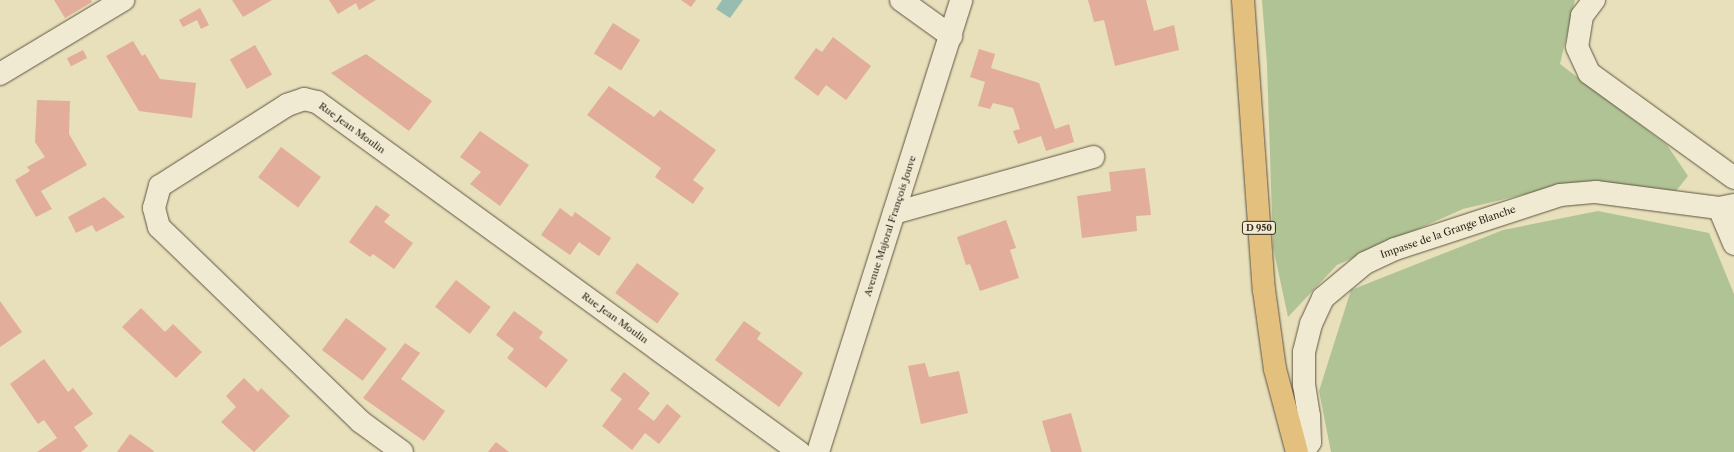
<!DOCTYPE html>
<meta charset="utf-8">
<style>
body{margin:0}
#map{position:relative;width:1734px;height:452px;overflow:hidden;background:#e8dfbb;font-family:"Libre Caslon Text",serif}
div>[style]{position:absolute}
.green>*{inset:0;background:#b0c394}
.water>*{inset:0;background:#97bdb0}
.building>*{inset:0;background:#e2ad9a;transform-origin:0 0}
.roads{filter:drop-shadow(0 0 1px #5f5542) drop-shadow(0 0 1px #5f5542)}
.minor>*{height:22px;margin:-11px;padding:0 11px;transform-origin:11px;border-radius:11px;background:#f0ead3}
.major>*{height:22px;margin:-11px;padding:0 11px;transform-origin:11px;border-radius:11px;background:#e4c07e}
span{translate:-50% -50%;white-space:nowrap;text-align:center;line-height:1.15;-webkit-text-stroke:3px #f0ead3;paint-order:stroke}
.shield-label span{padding:1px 3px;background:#f0ead3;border:1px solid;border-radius:3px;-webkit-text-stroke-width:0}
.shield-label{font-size:9px;color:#31271a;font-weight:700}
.street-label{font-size:10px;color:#31271a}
</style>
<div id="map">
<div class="green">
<div style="clip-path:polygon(1262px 0,1575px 0,1560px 64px,1667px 145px,1688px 176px,1676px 191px,1572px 183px,1463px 209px,1337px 265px,1288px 317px,1273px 247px,1267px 64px)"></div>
<div style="clip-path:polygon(1598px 211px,1709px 233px,1734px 294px,1734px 452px,1331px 452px,1319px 391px,1351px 290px,1503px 230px)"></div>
</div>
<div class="water">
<div style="clip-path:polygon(722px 0,743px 0,730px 18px,716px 9px)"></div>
</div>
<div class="building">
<div style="clip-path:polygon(54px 0,91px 0,92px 2px,65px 18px)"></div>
<div style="clip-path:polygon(232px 0,272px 0,243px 17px)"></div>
<div style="clip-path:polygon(329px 0,376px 0,359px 10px,356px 3px,338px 14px)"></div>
<div style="clip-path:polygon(681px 0,696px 0,691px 7px)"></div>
<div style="clip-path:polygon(1088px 0,1146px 0,1154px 31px,1174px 25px,1179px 50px,1115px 66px,1104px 20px,1094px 22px)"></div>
<div style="clip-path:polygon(200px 8px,209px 25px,201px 29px,197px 20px,183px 27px,179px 20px)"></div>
<div style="left:613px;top:23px;width:32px;height:36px;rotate:32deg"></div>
<div style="clip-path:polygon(833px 37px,871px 66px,846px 100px,826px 85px,818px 96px,794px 78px,816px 48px,822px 52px)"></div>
<div style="clip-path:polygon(133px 41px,142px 56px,145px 54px,160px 79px,196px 83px,192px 118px,139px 111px,106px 56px)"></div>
<div style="left:255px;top:45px;width:34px;height:29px;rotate:60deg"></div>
<div style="clip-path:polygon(979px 49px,995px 54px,991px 68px,1039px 83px,1055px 129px,1069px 124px,1074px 142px,1046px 151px,1041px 136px,1018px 144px,1013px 131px,1020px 129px,1013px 108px,993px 103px,990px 109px,978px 106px,985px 82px,970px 77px)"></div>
<div style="left:83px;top:50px;width:9px;height:18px;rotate:63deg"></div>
<div style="clip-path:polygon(366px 54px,432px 101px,409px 131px,331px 73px)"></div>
<div style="clip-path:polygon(609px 86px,654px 117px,660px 110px,716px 150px,693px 180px,704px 188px,693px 204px,655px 177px,661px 168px,587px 115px)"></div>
<div style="clip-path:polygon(37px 100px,70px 101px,69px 134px,87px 165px,41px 191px,52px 209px,36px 217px,15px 180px,30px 171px,27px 167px,45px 157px,35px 142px)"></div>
<div style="clip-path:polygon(480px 131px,529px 165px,500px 206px,470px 184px,481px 172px,460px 157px)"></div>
<div style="left:281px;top:147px;width:50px;height:38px;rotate:37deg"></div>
<div style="clip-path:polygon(1145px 168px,1151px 215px,1136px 216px,1137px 231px,1082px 238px,1077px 196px,1111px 191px,1109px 172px)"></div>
<div style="clip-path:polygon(104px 197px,125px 217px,96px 232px,92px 225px,76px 233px,68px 217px)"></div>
<div style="clip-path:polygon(376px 205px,390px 215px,384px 222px,413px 243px,394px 269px,373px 254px,370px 257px,349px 242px)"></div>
<div style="clip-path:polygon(560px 208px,572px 217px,575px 212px,611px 238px,599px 256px,579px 242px,570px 255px,541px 235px)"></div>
<div style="clip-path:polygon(1006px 220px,1016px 248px,1010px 250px,1019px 278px,980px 291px,970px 264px,966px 265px,957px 237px)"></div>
<div style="left:637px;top:263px;width:52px;height:37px;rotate:36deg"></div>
<div style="left:456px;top:280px;width:44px;height:34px;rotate:38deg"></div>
<div style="clip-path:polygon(0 301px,22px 332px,0 347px)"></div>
<div style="clip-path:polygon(141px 308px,165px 332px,173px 324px,202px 352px,176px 378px,122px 327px)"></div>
<div style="clip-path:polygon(514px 311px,543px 332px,539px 338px,568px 360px,546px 388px,507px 358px,514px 349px,496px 335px)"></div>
<div style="left:346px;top:318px;width:51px;height:40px;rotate:37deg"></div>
<div style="clip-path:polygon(744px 321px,761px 333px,757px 339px,803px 373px,779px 407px,715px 360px)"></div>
<div style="clip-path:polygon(405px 343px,420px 353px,401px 379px,445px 411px,424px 441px,363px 398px)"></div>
<div style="clip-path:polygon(44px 359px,68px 392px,73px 388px,93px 414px,74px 427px,88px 446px,81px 452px,37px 452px,57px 438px,44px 420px,38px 424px,10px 384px)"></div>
<div style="clip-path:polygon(925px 363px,929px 377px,959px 371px,968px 413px,921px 424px,908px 366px)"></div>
<div style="clip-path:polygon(624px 372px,650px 393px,638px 409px,654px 421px,667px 404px,681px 416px,659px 444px,645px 433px,632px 450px,602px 426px,622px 399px,610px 390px)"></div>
<div style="clip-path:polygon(244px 378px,258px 392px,261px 388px,290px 416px,254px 452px,221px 422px,236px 407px,226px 396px)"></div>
<div style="clip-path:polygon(1071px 413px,1082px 452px,1051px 452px,1042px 421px)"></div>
<div style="clip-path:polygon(130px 434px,154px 451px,153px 452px,117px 452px)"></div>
<div style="clip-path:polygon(496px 442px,509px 452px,488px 452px)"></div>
</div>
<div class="roads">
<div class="minor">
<div style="left:901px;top:0;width:62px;rotate:35.8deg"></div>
<div style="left:1594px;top:0;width:20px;rotate:127deg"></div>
<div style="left:1582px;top:16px;width:31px;rotate:99deg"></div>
<div style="left:1577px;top:47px;width:29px;rotate:65deg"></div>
<div style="left:1589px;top:73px;width:179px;rotate:35.9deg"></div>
<div style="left:0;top:74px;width:144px;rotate:-31deg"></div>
<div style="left:1719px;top:208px;width:39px;rotate:67deg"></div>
<div style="left:894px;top:213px;width:207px;rotate:-15.7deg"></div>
<div style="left:402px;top:452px;width:51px;rotate:-143.8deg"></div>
<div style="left:361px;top:422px;width:281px;rotate:-136deg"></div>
<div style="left:159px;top:227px;width:20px;rotate:-105deg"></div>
<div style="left:154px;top:208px;width:23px;rotate:-75deg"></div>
<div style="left:160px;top:186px;width:151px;rotate:-32.5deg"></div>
<div style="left:287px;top:105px;width:18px;rotate:-19deg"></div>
<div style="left:304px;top:99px;width:13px;rotate:13deg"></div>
<div style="left:317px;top:102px;width:596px;rotate:35.98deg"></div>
<div style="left:818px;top:452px;width:474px;rotate:-72.4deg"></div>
<div style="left:1303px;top:452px;width:12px;rotate:-55deg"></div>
<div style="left:1310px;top:442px;width:26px;rotate:-92deg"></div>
<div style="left:1309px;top:416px;width:31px;rotate:-99deg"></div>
<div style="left:1304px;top:385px;width:33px;rotate:-90deg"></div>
<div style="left:1304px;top:352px;width:29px;rotate:-76deg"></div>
<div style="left:1311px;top:324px;width:29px;rotate:-65deg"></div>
<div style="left:1323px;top:298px;width:55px;rotate:-39.8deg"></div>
<div style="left:1365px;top:263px;width:33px;rotate:-25deg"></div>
<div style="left:1395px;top:249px;width:174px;rotate:-18.1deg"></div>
<div style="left:1560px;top:195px;width:36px;rotate:-5deg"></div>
<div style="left:1596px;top:192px;width:124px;rotate:7.4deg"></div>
<div style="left:1719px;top:208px;width:15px;rotate:-11deg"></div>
</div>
<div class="major">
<div style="left:1243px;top:0;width:291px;rotate:85.9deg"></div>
<div style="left:1264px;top:290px;width:80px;rotate:82.1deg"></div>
<div style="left:1275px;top:369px;width:86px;rotate:75.2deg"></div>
</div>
</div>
<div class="shield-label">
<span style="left:1259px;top:228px">D 950</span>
</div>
<div class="street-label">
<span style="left:352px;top:128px;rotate:36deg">Rue Jean Moulin</span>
<span style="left:890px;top:226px;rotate:-72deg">Avenue Majoral François Jouve</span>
<span style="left:1448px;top:232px;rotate:-19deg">Impasse de la Grange Blanche</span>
<span style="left:615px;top:318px;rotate:36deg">Rue Jean Moulin</span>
</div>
</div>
